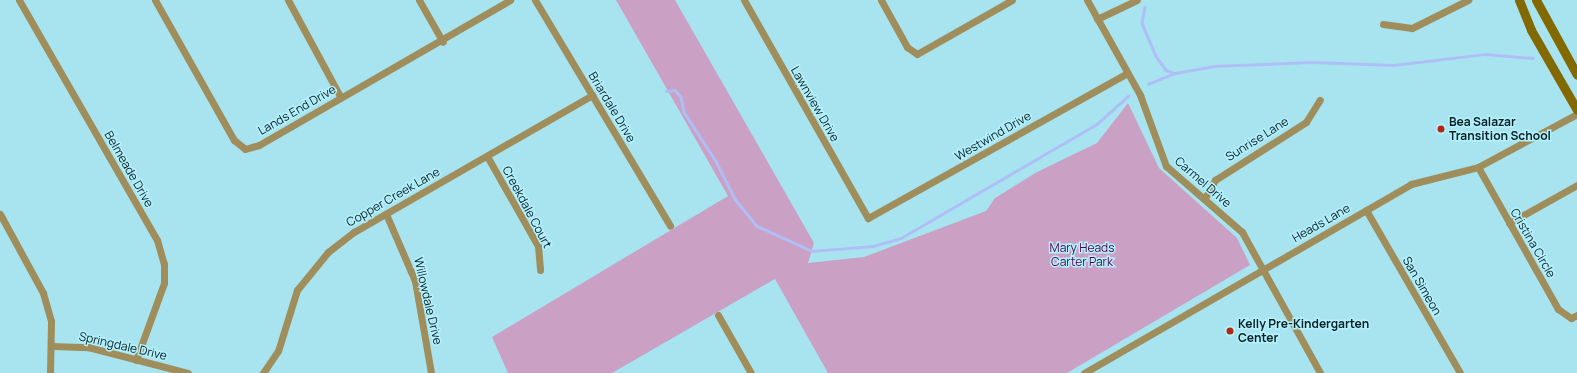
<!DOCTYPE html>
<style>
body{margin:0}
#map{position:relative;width:1577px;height:373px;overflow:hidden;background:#a8e4f0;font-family:Manrope,sans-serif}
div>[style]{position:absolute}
.green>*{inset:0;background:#caa0c4}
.stream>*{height:2.5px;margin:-1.25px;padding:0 1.25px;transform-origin:1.25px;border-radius:1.25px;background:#afbff6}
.minor>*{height:7px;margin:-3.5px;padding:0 3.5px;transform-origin:3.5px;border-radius:3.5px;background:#9f8e5b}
.secondary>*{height:9px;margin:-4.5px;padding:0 4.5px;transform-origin:4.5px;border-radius:4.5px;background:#836901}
.dots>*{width:11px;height:11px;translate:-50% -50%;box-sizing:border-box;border:2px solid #b5f1fd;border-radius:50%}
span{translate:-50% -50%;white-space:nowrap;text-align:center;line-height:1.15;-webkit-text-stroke:3px #b5f1fd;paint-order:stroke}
.street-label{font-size:12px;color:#072025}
.poi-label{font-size:12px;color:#072025;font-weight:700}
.left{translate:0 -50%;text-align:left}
.park-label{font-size:12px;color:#4f054b}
</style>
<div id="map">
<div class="green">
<div style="clip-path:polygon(616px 0,675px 0,814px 243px,808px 263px,864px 257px,986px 211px,995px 198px,1037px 172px,1097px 143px,1128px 103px,1159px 168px,1237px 238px,1250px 265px,1067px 373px,828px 373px,775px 279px,612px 373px,508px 373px,492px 337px,728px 196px)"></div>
</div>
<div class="stream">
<div style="left:1145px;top:7px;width:16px;rotate:101deg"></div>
<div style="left:1142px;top:23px;width:36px;rotate:67deg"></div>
<div style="left:1156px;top:56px;width:17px;rotate:54deg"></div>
<div style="left:1166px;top:70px;width:9px;rotate:21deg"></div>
<div style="left:1148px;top:84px;width:29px;rotate:-22deg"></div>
<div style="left:1175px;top:73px;width:39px;rotate:-10deg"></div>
<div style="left:1213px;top:66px;width:99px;rotate:-2.3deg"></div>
<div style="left:1312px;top:62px;width:82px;rotate:2.1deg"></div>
<div style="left:1394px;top:65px;width:92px;rotate:-6.9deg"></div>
<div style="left:1485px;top:54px;width:48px;rotate:4.8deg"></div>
<div style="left:666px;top:91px;width:9px;rotate:-6deg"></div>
<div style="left:675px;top:90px;width:9px;rotate:49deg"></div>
<div style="left:681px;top:97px;width:15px;rotate:79deg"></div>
<div style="left:684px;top:112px;width:59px;rotate:56.9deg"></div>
<div style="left:716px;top:161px;width:42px;rotate:63.4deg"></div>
<div style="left:735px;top:199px;width:35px;rotate:51deg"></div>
<div style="left:757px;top:226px;width:60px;rotate:24.4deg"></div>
<div style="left:812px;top:251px;width:61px;rotate:-4.7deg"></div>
<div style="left:873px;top:246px;width:29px;rotate:-16deg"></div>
<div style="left:901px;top:238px;width:227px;rotate:-30.2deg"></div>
<div style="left:1097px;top:124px;width:42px;rotate:-42.1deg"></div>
</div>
<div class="minor">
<div style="left:19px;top:0;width:277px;rotate:60.1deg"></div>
<div style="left:157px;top:240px;width:25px;rotate:74deg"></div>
<div style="left:164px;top:264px;width:19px;rotate:90deg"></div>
<div style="left:164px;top:283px;width:82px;rotate:110deg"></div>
<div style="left:155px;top:0;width:161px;rotate:60.6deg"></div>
<div style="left:234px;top:140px;width:14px;rotate:39deg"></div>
<div style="left:245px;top:149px;width:15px;rotate:-16deg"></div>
<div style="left:259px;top:145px;width:290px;rotate:-30deg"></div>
<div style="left:288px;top:0;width:111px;rotate:61.6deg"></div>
<div style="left:419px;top:0;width:48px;rotate:60.3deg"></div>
<div style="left:535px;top:0;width:263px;rotate:59.1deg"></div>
<div style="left:744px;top:0;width:251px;rotate:60.4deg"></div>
<div style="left:868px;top:218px;width:297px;rotate:-29.2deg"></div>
<div style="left:881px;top:0;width:54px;rotate:61deg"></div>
<div style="left:907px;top:47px;width:12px;rotate:35deg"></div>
<div style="left:917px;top:54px;width:109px;rotate:-29.6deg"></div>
<div style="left:1087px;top:0;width:109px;rotate:60.8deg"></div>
<div style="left:1140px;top:95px;width:76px;rotate:69.9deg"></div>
<div style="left:1166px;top:166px;width:101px;rotate:41deg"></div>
<div style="left:1242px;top:232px;width:161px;rotate:61deg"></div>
<div style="left:1097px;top:19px;width:44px;rotate:-25.4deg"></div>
<div style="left:1383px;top:24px;width:29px;rotate:8deg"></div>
<div style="left:1412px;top:28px;width:63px;rotate:-26.6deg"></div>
<div style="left:487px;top:156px;width:103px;rotate:60.5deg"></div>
<div style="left:538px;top:246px;width:24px;rotate:85deg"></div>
<div style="left:1478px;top:167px;width:163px;rotate:60.6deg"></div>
<div style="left:1558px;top:309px;width:16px;rotate:35deg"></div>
<div style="left:1571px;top:318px;width:7px;rotate:-27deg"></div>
<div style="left:1205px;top:198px;width:21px;rotate:-61deg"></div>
<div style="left:1215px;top:180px;width:108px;rotate:-32.5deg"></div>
<div style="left:1306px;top:122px;width:26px;rotate:-58deg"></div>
<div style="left:1366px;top:210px;width:188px;rotate:60deg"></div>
<div style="left:0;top:214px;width:90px;rotate:61.4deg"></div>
<div style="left:43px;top:293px;width:29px;rotate:74deg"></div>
<div style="left:51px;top:321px;width:52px;rotate:91.1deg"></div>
<div style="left:386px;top:214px;width:73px;rotate:66.6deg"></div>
<div style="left:415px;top:281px;width:93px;rotate:80.1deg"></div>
<div style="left:1509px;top:223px;width:78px;rotate:-29.2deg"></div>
<div style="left:718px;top:315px;width:67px;rotate:60.4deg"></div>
<div style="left:52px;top:346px;width:36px;rotate:2deg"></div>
<div style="left:88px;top:347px;width:103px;rotate:14.6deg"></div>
<div style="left:263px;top:373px;width:27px;rotate:-56deg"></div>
<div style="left:278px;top:351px;width:64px;rotate:-72.7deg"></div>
<div style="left:297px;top:290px;width:49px;rotate:-50.8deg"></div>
<div style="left:328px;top:252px;width:33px;rotate:-38deg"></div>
<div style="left:354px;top:232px;width:275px;rotate:-29.9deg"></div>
<div style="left:1084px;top:373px;width:378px;rotate:-30deg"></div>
<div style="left:1411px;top:184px;width:69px;rotate:-14.2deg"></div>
<div style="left:1478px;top:167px;width:112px;rotate:-28.2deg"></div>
</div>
<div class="secondary">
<div style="left:1519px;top:0;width:32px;rotate:68deg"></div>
<div style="left:1531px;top:30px;width:92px;rotate:60.1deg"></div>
<div style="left:1536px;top:0;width:85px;rotate:61.3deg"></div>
</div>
<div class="dots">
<div style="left:1441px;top:129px;background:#b42612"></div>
<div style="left:1230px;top:331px;background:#b42612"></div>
</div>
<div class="street-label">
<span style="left:815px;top:104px;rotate:60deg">Lawnview Drive</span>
<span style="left:612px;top:107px;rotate:59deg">Briardale Drive</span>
<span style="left:297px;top:110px;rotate:-30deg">Lands End Drive</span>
<span style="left:993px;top:136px;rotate:-30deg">Westwind Drive</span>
<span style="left:1257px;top:139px;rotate:-32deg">Sunrise Lane</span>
<span style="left:129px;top:169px;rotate:60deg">Belmeade Drive</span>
<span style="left:1203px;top:182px;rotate:41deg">Carmel Drive</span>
<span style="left:393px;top:197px;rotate:-30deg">Copper Creek Lane</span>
<span style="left:527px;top:207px;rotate:62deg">Creekdale Court</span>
<span style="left:1321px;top:223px;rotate:-30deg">Heads Lane</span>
<span style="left:1533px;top:243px;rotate:60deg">Cristina Circle</span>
<span style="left:1422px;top:286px;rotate:60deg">San Simeon</span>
<span style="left:428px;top:301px;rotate:77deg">Willowdale Drive</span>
<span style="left:123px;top:346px;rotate:13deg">Springdale Drive</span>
</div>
<div class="poi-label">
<span class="left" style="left:1449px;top:129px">Bea Salazar<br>Transition School</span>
<span class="left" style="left:1238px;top:331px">Kelly Pre-Kindergarten<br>Center</span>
</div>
<div class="park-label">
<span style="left:1082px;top:255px">Mary Heads<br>Carter Park</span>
</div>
</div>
